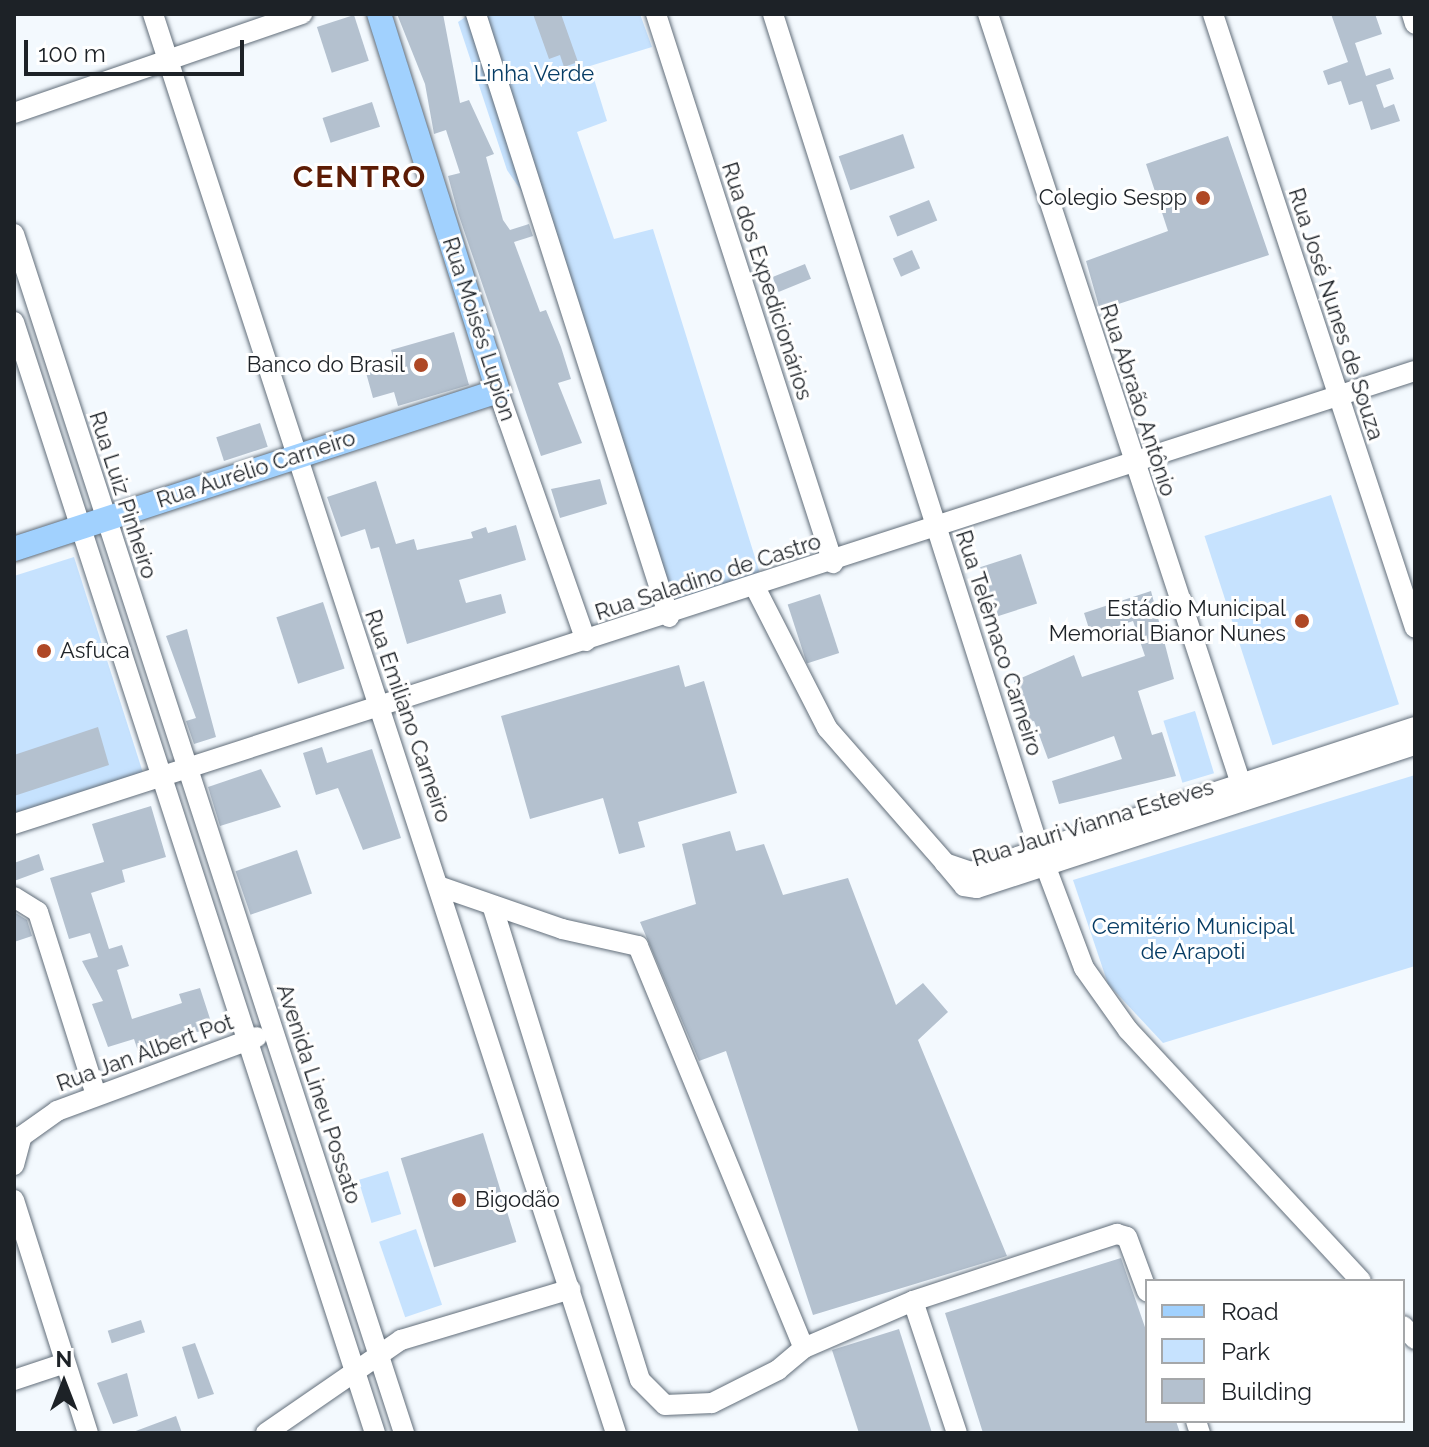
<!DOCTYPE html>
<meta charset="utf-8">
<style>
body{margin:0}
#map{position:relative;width:1429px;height:1447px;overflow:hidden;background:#f3f9fe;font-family:Raleway,sans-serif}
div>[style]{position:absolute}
.green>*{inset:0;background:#c6e2fe;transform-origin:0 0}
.building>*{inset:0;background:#b4c1cf;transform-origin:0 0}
.roads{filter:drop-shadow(0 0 2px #626e7a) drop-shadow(0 0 2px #626e7a)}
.minor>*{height:20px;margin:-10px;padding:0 10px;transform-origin:10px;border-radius:10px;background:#fff}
.major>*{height:24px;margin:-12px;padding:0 12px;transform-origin:12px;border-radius:12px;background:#a1d1fe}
.dots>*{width:22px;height:22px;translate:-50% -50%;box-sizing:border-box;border:4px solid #fff;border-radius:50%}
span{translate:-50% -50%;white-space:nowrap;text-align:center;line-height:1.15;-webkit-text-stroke:6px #fff;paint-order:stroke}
.park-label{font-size:22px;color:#063c65}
.poi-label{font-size:22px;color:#1d2227}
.right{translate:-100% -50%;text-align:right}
.left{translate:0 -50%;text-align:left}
.street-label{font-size:22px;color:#1d2227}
.district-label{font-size:30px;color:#5d1c05;font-weight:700;letter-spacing:2px}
.frame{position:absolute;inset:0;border:16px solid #1d2227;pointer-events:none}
.legend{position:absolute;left:1145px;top:1279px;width:260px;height:144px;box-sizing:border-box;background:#fff;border:2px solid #a5a7a9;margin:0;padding:10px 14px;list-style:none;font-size:24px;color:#1d2227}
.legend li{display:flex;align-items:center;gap:16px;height:40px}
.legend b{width:40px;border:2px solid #a5a7a9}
.north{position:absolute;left:24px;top:1343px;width:80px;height:80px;-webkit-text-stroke:6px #fff;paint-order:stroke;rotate:0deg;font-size:22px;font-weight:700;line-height:32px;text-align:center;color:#1d2227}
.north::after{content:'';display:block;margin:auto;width:28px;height:36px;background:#1d2227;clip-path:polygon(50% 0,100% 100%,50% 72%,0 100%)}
.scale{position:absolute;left:24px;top:40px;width:220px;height:36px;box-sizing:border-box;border:4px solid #1d2227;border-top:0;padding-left:10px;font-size:24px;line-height:28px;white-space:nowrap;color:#1d2227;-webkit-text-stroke:6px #fff;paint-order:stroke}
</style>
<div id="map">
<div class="green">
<div style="clip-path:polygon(470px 14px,640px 14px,652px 47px,590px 66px,607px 121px,577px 132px,614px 239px,653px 229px,762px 580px,659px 611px,533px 208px,507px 170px,458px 22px)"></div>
<div style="left:1331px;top:495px;width:220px;height:133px;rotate:72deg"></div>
<div style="clip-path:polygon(74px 557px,144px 776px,14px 816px,14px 576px)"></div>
<div style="left:1195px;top:711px;width:65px;height:33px;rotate:73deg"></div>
<div style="clip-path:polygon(1415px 775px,1415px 966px,1163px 1043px,1108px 984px,1073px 880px)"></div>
<div style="left:388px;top:1171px;width:45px;height:31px;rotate:73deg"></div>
<div style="left:416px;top:1229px;width:80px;height:39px;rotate:71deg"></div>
</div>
<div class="building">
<div style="clip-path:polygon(397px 14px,443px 14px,460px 103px,469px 100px,494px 154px,486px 157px,503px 220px,510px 230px,529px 224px,533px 236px,514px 242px,540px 312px,546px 310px,561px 347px,571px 379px,558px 383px,582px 443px,541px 456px,458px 213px,448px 176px,460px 173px,446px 130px,434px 134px,425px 84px)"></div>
<div style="clip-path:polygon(533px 14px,561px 14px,578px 62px,564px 67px,560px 55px,549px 59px)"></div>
<div style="clip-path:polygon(1331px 14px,1375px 14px,1382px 34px,1355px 43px,1366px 76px,1390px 68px,1394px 79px,1376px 85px,1384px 108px,1394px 104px,1400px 121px,1371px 130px,1362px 101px,1349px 105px,1341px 81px,1328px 85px,1323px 71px,1348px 62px)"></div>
<div style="left:354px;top:15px;width:48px;height:39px;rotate:72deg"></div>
<div style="left:372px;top:102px;width:26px;height:52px;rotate:72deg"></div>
<div style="left:903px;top:134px;width:36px;height:68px;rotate:71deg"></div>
<div style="clip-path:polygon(1228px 136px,1269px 255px,1100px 310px,1086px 261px,1168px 231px,1146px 164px)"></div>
<div style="left:929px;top:200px;width:22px;height:43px;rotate:68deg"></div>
<div style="left:912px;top:250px;width:20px;height:21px;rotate:66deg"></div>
<div style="left:805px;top:264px;width:16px;height:35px;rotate:68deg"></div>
<div style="clip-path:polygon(454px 332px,469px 385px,398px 406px,394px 392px,373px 398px,365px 369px,394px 361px,391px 350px)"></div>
<div style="left:260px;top:423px;width:25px;height:46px;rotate:72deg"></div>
<div style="clip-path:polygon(600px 479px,607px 504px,560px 518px,551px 489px)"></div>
<div style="clip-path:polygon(376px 481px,396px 544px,414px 539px,417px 550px,473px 538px,471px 532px,486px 527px,488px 533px,516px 525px,526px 560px,459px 580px,466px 603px,501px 594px,506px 613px,407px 644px,379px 547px,371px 549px,365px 529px,341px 537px,327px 497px)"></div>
<div style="left:1021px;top:554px;width:52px;height:43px;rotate:72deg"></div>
<div style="clip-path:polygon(1151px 591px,1174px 679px,1138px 691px,1152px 735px,1162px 732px,1176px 776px,1059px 804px,1052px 781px,1122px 759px,1114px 736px,1048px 759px,1034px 721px,1022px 724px,1014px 681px,1074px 655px,1082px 677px,1145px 656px,1133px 621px,1091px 635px,1084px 613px)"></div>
<div style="left:820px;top:594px;width:62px;height:34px;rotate:72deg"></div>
<div style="left:323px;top:602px;width:70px;height:49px;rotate:72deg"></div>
<div style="clip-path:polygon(187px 629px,216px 737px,194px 744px,186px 721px,196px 718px,166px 636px)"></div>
<div style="clip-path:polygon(679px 665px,685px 687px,704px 681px,737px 793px,638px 822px,645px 847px,619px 854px,603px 798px,530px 819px,501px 716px)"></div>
<div style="clip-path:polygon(98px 727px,109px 765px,14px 796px,14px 755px)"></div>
<div style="clip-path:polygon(322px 747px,327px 763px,372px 749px,401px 838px,363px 850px,338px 788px,316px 795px,303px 753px)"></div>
<div style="clip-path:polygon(261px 769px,281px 807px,220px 826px,208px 787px)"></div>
<div style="clip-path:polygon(151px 806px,166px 857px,122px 870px,125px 882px,91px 893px,109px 949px,122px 945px,129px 966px,117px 970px,132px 1019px,182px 1003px,179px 994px,200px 988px,213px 1028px,161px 1041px,163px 1047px,139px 1054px,134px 1039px,108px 1047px,92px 1004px,103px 1001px,82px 961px,98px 957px,90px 933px,69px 939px,50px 878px,104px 862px,92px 824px)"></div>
<div style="clip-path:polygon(730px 831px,736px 851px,764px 844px,783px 895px,848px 878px,896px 1005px,923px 983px,948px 1012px,918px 1040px,1007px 1256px,813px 1315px,726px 1051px,699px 1061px,640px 922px,696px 904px,682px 844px)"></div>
<div style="left:297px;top:850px;width:46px;height:65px;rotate:71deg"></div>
<div style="clip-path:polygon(39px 854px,44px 870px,14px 881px,14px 863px)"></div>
<div style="clip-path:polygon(14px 912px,27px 920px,32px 936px,14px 942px)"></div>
<div style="left:483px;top:1133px;width:114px;height:86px;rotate:73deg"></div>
<div style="clip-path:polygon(1121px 1258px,1147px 1333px,1147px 1421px,1176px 1421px,1180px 1433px,983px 1433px,945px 1313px)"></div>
<div style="left:141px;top:1320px;width:13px;height:35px;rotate:72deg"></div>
<div style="clip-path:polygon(899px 1329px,932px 1433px,859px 1433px,832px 1350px)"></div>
<div style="clip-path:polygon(195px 1343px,214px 1394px,198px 1399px,182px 1347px)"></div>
<div style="clip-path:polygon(127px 1373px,138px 1416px,113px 1424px,97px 1383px)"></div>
<div style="clip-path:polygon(176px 1416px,182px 1433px,133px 1433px,133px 1432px)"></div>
</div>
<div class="roads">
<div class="minor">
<div style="left:153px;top:14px;width:1493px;rotate:71.93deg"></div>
<div style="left:476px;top:14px;width:633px;rotate:72.25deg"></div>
<div style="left:656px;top:14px;width:577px;rotate:72.13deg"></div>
<div style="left:773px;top:14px;width:876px;rotate:72.33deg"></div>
<div style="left:1039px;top:849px;width:127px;rotate:69.3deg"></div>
<div style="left:1084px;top:968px;width:76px;rotate:54.6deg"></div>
<div style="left:1128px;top:1030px;width:342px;rotate:47.1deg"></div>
<div style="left:988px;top:14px;width:823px;rotate:71.81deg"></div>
<div style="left:1213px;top:14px;width:646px;rotate:71.79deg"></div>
<div style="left:1412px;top:14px;width:10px;rotate:73deg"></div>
<div style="left:14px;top:113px;width:305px;rotate:-19deg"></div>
<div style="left:14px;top:234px;width:1261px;rotate:71.98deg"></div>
<div style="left:14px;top:322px;width:1168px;rotate:72deg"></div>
<div style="left:498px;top:391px;width:265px;rotate:70.6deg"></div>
<div style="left:756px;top:589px;width:156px;rotate:62.9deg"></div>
<div style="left:827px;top:728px;width:179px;rotate:48.8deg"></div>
<div style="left:1415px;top:727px;width:467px;rotate:161.9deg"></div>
<div style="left:971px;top:872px;width:28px;rotate:-161deg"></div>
<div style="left:945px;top:863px;width:30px;rotate:50deg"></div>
<div style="left:964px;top:886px;width:13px;rotate:9deg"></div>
<div style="left:977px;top:888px;width:461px;rotate:-18.1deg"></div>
<div style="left:14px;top:824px;width:1472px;rotate:-17.92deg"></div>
<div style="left:441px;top:887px;width:128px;rotate:19.1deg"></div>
<div style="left:562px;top:929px;width:78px;rotate:12.6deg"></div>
<div style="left:638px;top:946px;width:435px;rotate:67.6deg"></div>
<div style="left:804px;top:1348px;width:34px;rotate:140deg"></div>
<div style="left:778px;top:1370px;width:74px;rotate:153.4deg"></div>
<div style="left:712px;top:1403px;width:47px;rotate:177.6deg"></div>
<div style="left:665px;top:1405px;width:35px;rotate:-135deg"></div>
<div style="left:640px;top:1380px;width:494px;rotate:-107.3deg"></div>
<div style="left:14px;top:897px;width:28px;rotate:32deg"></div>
<div style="left:38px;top:912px;width:189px;rotate:72.4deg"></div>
<div style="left:14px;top:1165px;width:30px;rotate:-75deg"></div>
<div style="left:22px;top:1136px;width:43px;rotate:-35.5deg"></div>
<div style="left:57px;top:1111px;width:213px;rotate:-20.3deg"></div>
<div style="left:14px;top:1200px;width:244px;rotate:72.4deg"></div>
<div style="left:913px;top:1301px;width:139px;rotate:71.6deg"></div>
<div style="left:1403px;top:1326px;width:18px;rotate:47deg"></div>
<div style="left:804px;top:1348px;width:119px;rotate:-23.3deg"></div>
<div style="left:913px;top:1301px;width:215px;rotate:-18.2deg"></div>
<div style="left:1117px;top:1234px;width:10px;rotate:17deg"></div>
<div style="left:1127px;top:1237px;width:58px;rotate:69.7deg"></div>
<div style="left:14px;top:1380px;width:54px;rotate:-18.4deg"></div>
<div style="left:1196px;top:1421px;width:13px;rotate:72deg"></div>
<div style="left:266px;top:1433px;width:164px;rotate:-34.6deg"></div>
<div style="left:401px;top:1340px;width:177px;rotate:-16.7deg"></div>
</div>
<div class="major">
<div style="left:14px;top:549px;width:509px;rotate:-18.08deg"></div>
<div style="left:498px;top:391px;width:395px;rotate:-107.5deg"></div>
</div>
</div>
<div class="dots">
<div style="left:1203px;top:198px;background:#af4825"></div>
<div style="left:421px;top:365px;background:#af4825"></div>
<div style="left:1302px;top:621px;background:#af4825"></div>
<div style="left:44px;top:651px;background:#af4825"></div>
<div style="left:459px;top:1200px;background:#af4825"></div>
</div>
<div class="park-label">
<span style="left:534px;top:74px">Linha Verde</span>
<span style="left:1193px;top:939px">Cemitério Municipal<br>de Arapoti</span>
</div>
<div class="poi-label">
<span class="right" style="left:1187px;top:198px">Colegio Sespp</span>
<span class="right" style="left:405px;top:365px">Banco do Brasil</span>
<span class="right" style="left:1286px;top:621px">Estádio Municipal<br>Memorial Bianor Nunes</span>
<span class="left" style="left:60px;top:651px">Asfuca</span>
<span class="left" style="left:475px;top:1200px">Bigodão</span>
</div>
<div class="street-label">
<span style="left:767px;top:281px;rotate:72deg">Rua dos Expedicionários</span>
<span style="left:1336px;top:314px;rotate:72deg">Rua José Nunes de Souza</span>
<span style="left:479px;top:329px;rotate:72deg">Rua Moisés Lupion</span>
<span style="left:1138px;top:400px;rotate:72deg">Rua Abraão Antônio</span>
<span style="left:256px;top:469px;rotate:-18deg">Rua Aurélio Carneiro</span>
<span style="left:123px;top:495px;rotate:72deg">Rua Luiz Pinheiro</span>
<span style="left:708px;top:577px;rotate:-18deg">Rua Saladino de Castro</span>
<span style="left:999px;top:643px;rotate:72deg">Rua Telêmaco Carneiro</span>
<span style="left:408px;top:716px;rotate:71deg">Rua Emiliano Carneiro</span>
<span style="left:1093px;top:823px;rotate:-17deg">Rua Jauri Vianna Esteves</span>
<span style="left:145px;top:1053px;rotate:-20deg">Rua Jan Albert Pot</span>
<span style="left:319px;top:1094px;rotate:72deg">Avenida Lineu Possato</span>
</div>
<div class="district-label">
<span style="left:360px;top:177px">CENTRO</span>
</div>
<div class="frame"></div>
<ul class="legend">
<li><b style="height:10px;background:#a1d1fe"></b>Road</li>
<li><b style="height:22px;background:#c6e2fe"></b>Park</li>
<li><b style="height:22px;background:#b4c1cf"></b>Building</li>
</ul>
<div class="north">N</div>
<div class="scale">100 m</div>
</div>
